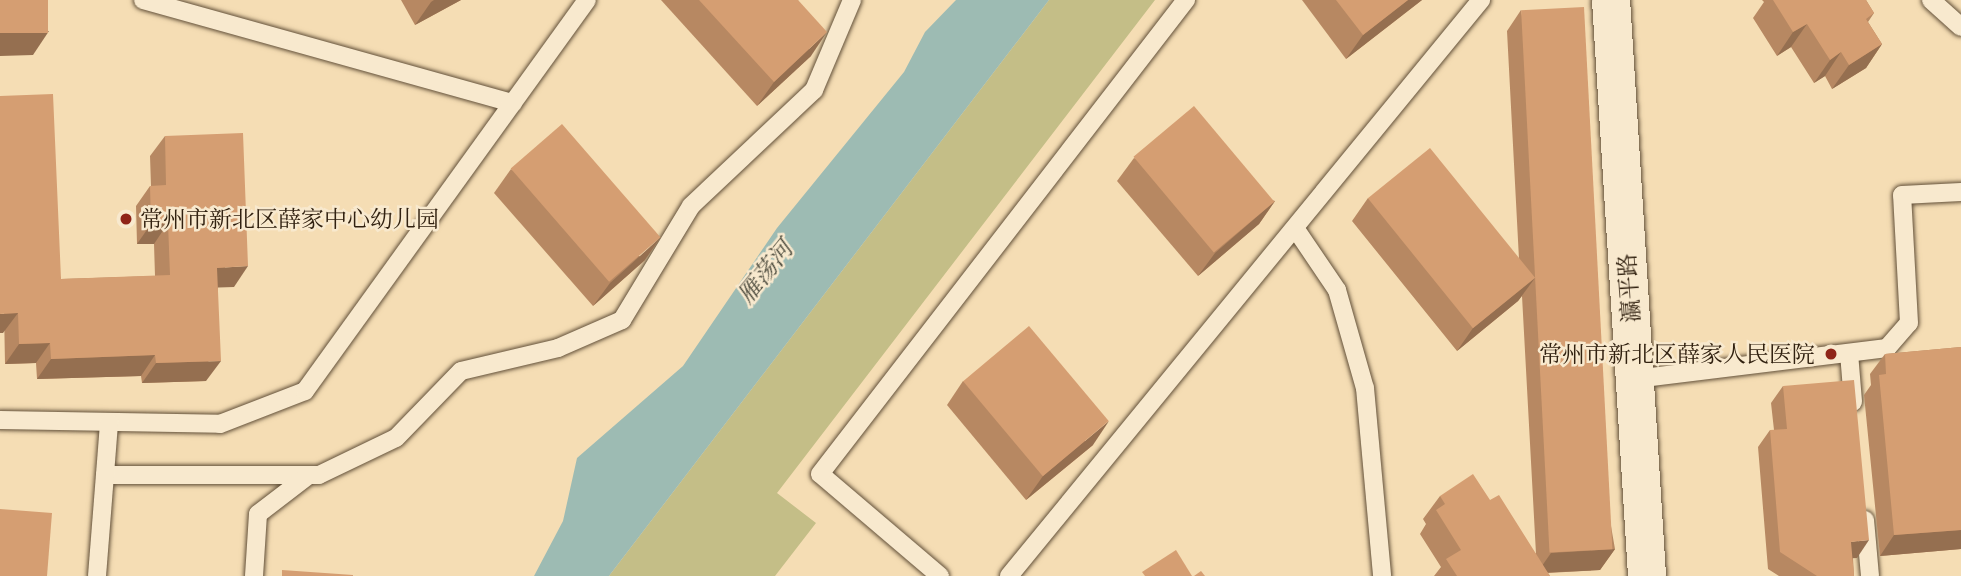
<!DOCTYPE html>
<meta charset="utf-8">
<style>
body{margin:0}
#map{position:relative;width:1961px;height:576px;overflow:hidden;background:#f5ddb4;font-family:"Gentium Book Plus","Noto Serif SC",serif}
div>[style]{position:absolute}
.green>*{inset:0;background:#c4be87}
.water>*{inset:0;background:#9dbbb3}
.roads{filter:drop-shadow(0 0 2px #625039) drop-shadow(0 0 2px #625039)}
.service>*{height:18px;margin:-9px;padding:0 9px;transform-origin:9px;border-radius:9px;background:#f8e9ce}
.tertiary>*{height:38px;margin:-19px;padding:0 19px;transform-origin:19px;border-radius:19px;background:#f8e9ce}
.wall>*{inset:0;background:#b78862}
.shaded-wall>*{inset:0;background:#956f50}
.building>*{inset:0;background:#d59e72;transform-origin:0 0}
.dots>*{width:19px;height:19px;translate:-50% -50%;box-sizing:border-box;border:4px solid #f8e9ce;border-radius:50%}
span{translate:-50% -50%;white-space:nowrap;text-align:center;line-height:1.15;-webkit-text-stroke:5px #f8e9ce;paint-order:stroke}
.poi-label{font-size:23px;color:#312110}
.left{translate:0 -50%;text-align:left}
.right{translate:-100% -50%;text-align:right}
.street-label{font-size:23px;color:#312110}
.water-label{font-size:24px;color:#514f41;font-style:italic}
</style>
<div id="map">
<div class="green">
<div style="clip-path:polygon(1049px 0,1155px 0,777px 493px,816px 523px,775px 576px,609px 576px)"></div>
</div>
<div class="water">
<div style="clip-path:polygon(956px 0,1049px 0,609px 576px,534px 576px,563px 521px,577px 458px,683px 366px,777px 228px,904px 72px,925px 32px)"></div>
</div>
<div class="roads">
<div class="service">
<div style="left:143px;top:0;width:384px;rotate:15.6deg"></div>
<div style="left:1931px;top:0;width:40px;rotate:42deg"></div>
<div style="left:1295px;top:228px;width:75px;rotate:55.9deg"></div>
<div style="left:1337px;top:290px;width:102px;rotate:74.1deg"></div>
<div style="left:1365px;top:388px;width:189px;rotate:84.8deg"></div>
<div style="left:1849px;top:353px;width:49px;rotate:85.3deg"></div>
<div style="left:1635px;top:379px;width:254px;rotate:-7deg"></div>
<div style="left:1887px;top:348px;width:33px;rotate:-49deg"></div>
<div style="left:1909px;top:323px;width:128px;rotate:-93.1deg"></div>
<div style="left:1902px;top:195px;width:59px;rotate:-2.9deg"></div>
<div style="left:0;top:420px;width:220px;rotate:1deg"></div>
<div style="left:220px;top:424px;width:91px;rotate:-21.2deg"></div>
<div style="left:305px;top:391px;width:482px;rotate:-54.2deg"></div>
<div style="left:105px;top:475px;width:214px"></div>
<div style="left:319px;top:475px;width:85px;rotate:-25.7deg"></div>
<div style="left:396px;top:438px;width:93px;rotate:-45.9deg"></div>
<div style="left:461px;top:371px;width:100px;rotate:-13.3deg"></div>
<div style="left:558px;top:348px;width:70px;rotate:-23.6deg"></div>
<div style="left:622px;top:320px;width:133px;rotate:-58.8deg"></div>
<div style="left:691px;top:206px;width:169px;rotate:-43.3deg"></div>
<div style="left:814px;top:90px;width:98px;rotate:-67.1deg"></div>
<div style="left:1865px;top:520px;width:56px;rotate:84.9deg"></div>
<div style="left:97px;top:576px;width:154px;rotate:-85.5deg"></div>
<div style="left:254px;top:576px;width:62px;rotate:-86.3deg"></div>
<div style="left:258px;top:514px;width:64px;rotate:-37.4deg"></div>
<div style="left:940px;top:576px;width:157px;rotate:-139.6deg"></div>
<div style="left:820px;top:474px;width:599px;rotate:-52.33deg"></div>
<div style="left:1009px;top:576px;width:745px;rotate:-50.67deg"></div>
</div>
<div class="tertiary">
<div style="left:1611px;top:0;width:577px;rotate:86.42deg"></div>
</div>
</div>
<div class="wall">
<div style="clip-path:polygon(401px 0,461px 0,415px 25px)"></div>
<div style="clip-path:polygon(661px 0,798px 0,811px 56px,757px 106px)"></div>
<div style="clip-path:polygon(1302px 0,1422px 0,1346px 59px)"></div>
<div style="clip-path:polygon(1762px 0,1866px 0,1874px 13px,1868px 22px,1882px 44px,1866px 68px,1832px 89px,1825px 76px,1814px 83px,1791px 47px,1777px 56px,1753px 18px,1764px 2px)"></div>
<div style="clip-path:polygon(1521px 10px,1615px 549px,1600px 570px,1548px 573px,1550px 576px,1434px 576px,1441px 567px,1420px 534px,1426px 524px,1423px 519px,1440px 496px,1490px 500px,1536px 554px,1522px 296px,1518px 301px,1457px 351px,1352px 221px,1368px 198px,1519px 259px,1507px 31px)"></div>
<div style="clip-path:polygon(0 96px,61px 279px,155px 276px,154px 244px,137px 244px,136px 206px,150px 186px,151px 186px,150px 156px,165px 136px,234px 287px,218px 287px,206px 381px,142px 383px,141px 376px,37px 379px,36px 363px,5px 364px)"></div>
<div style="clip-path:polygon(1134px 158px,1275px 201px,1259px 224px,1198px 276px,1117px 181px)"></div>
<div style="clip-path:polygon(511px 169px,645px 260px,593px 306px,494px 193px)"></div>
<div style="clip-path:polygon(1961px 347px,1961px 549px,1880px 556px,1864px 395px,1871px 385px,1870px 374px,1885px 354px)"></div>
<div style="clip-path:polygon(963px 381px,1093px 445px,1026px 500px,947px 405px)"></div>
<div style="clip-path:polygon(1783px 386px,1857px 558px,1853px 558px,1854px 576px,1779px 576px,1768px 569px,1758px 447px,1770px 430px,1774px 430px,1771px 403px)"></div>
</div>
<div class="shaded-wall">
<div style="clip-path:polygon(434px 0,461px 0,415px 25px,431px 2px)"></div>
<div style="clip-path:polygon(1408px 0,1422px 0,1346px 59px,1363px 35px)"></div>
<div style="clip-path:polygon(1807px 24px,1791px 47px,1777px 56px,1793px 32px)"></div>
<div style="clip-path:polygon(49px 31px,33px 55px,0 56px,0 33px)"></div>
<div style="clip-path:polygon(827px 32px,811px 56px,757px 106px,774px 82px)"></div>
<div style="clip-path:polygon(1882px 44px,1866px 68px,1832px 89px,1849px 65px)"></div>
<div style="clip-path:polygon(1841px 52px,1825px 76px,1814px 83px,1830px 60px)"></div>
<div style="clip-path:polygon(1275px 201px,1259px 224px,1198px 276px,1215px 253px)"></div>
<div style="clip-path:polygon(168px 223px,154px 244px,137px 244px,151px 224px)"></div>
<div style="clip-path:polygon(661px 237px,645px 260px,593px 306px,610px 283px)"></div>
<div style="clip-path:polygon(248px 266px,234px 287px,203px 288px,217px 268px)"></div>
<div style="clip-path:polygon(1535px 278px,1518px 301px,1457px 351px,1473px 328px)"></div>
<div style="clip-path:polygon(18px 313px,3px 333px,0 333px,0 314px)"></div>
<div style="clip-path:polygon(50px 343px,36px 363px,5px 364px,19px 344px)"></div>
<div style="clip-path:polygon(155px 355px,141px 376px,37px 379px,51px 359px)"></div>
<div style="clip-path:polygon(221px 361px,206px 381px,142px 383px,156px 363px)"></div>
<div style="clip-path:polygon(1109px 421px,1093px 445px,1026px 500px,1043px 476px)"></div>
<div style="clip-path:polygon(1961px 530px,1961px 549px,1880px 556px,1894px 535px)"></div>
<div style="clip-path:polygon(1869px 540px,1857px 558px,1839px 559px,1851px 542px)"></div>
<div style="clip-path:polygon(1615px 549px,1600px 570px,1537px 573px,1551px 553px)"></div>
</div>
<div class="building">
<div style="left:0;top:0;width:48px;height:33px"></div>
<div style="clip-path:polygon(699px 0,798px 0,827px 32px,774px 82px)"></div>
<div style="clip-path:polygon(1336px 0,1408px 0,1363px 35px)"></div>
<div style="clip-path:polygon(1773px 0,1866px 0,1874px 13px,1866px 19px,1882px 44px,1849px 65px,1841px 52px,1830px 60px,1807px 24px,1793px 32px)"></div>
<div style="left:1584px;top:7px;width:543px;height:63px;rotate:87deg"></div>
<div style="clip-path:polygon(53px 94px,61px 279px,170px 275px,168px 223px,151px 224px,150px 186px,166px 185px,165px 136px,243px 133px,248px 266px,217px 268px,221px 361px,156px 363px,155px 355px,51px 359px,50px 343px,19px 344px,18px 313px,0 314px,0 96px)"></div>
<div style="left:1194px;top:106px;width:125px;height:79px;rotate:50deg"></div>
<div style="left:562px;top:124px;width:150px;height:68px;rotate:49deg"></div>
<div style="left:1430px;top:148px;width:167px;height:80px;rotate:51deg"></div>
<div style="left:1029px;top:326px;width:124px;height:86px;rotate:50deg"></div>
<div style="clip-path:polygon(1961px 347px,1961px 530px,1894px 535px,1879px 375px,1886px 374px,1885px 354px)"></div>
<div style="clip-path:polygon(1854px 380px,1869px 540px,1851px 542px,1854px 576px,1817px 576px,1780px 552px,1770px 430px,1787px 429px,1783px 386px)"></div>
<div style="clip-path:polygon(1473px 474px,1490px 500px,1499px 495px,1550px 576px,1457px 576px,1446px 559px,1461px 550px,1436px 510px,1445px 504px,1440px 496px)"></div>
<div style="clip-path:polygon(0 509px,52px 513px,47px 576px,0 576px)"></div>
<div style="clip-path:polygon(1176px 550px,1192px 576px,1145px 576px,1142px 572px)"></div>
<div style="clip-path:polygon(282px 570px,353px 575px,353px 576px,282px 576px)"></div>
<div style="clip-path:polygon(1201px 571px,1205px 576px,1194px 576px)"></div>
</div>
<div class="dots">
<div style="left:126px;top:219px;background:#8f2418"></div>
<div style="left:1831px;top:354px;background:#8f2418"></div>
</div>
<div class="poi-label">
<span class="left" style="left:140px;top:219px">常州市新北区薛家中心幼儿园</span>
<span class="right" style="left:1815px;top:354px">常州市新北区薛家人民医院</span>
</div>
<div class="street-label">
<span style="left:1629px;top:288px;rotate:-94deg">瀛平路</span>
</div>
<div class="water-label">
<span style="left:765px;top:272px;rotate:-51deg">雁荡河</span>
</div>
</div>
